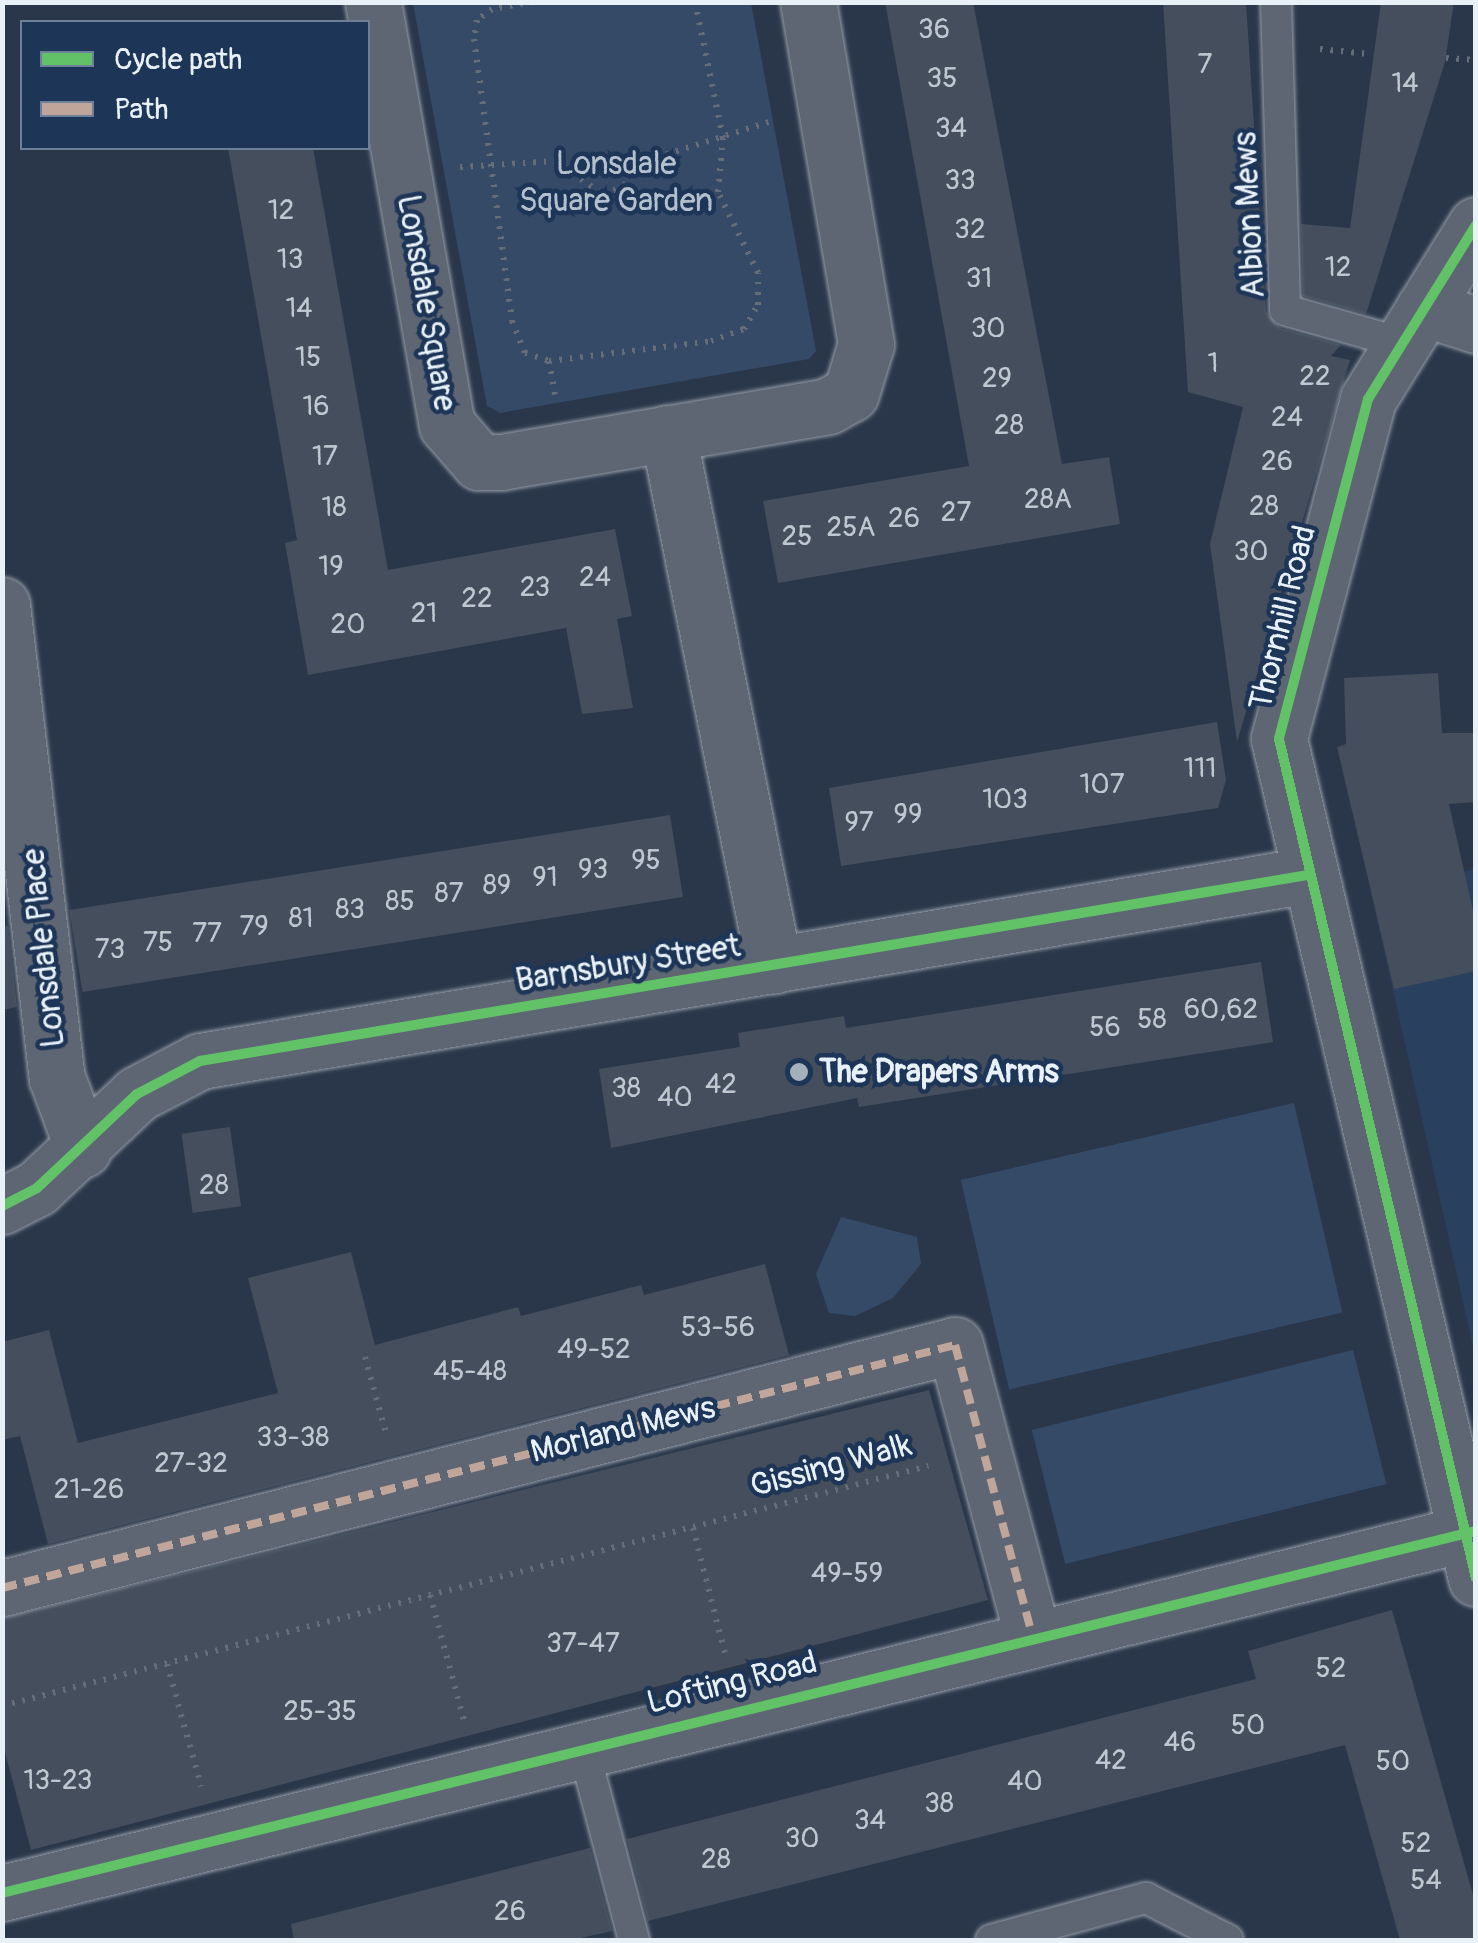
<!DOCTYPE html>
<style>
body{margin:0}
#map{position:relative;width:1478px;height:1943px;overflow:hidden;background:#2a374a;font-family:Pangolin,sans-serif}
div>[style]{position:absolute}
.built>*{inset:0;background:#2a405f}
.green>*{inset:0;background:#354a67;transform-origin:0 0}
.building>*{inset:0;background:#444e5c;transform-origin:0 0}
.path>*{height:6px;margin-top:-3px;transform-origin:0;background:repeating-linear-gradient(90deg,#656d78 0 2.5px,transparent 0 10.5px)}
.roads{filter:drop-shadow(0 0 2px #959da7) drop-shadow(0 0 2px #959da7)}
.service>*{height:30px;margin:-15px;padding:0 15px;transform-origin:15px;border-radius:15px;background:#5d6672}
.minor>*{height:55px;margin:-27.5px;padding:0 27.5px;transform-origin:27.5px;border-radius:27.5px;background:#5d6672}
.tertiary>*{height:55px;margin:-27.5px;padding:0 27.5px;transform-origin:27.5px;border-radius:27.5px;background:#5d6672}
.quiet>*{height:8px;margin-top:-4px;transform-origin:0;background:repeating-linear-gradient(90deg,#c0a59a 0 15px,transparent 0 23px)}
.cycleway>*{height:10px;margin:-5px;padding:0 5px;transform-origin:5px;border-radius:5px;background:#61c268}
.dots>*{width:28px;height:28px;translate:-50% -50%;box-sizing:border-box;border:5px solid #1d3557;border-radius:50%}
span{translate:-50% -50%;white-space:nowrap;text-align:center;line-height:1.15;-webkit-text-stroke:9px #1d3557;paint-order:stroke}
.number-label{font-size:28px;color:#bfc8d1}
.number-label span{-webkit-text-stroke-width:0}
.park-label{font-size:32px;color:#b3c0ce}
.street-label{font-size:32px;color:#e8f1f8}
.poi-label{font-size:32px;color:#e8f1f8;font-weight:700}
.left{translate:0 -50%;text-align:left}
.frame{position:absolute;inset:0;border:5px solid #e8f1f8;pointer-events:none}
.legend{position:absolute;left:20px;top:20px;width:350px;height:130px;box-sizing:border-box;background:#1d3557;border:2px solid #6e8097;margin:0;padding:12px 18px;list-style:none;font-size:30px;color:#e8f1f8}
.legend li{display:flex;align-items:center;gap:20px;height:50px}
.legend b{width:50px;border:2px solid #6e8097}
</style>
<div id="map">
<div class="built">
<div style="clip-path:polygon(1475px 869px,1475px 1355px,1371px 892px)"></div>
</div>
<div class="green">
<div style="clip-path:polygon(413px 3px,751px 3px,816px 351px,809px 359px,500px 413px,487px 406px)"></div>
<div style="left:1294px;top:1103px;width:215px;height:342px;rotate:77deg"></div>
<div style="clip-path:polygon(841px 1217px,917px 1237px,921px 1264px,893px 1298px,855px 1316px,829px 1313px,816px 1274px)"></div>
<div style="left:1353px;top:1350px;width:138px;height:331px;rotate:76deg"></div>
</div>
<div class="building">
<div style="clip-path:polygon(885px 2px,973px 2px,1062px 464px,1109px 457px,1120px 524px,778px 583px,763px 501px,969px 466px)"></div>
<div style="clip-path:polygon(1163px 2px,1246px 2px,1266px 312px,1280px 328px,1341px 345px,1331px 356px,1350px 360px,1237px 742px,1210px 544px,1243px 407px,1188px 392px)"></div>
<div style="clip-path:polygon(1381px 2px,1454px 2px,1445px 62px,1366px 314px,1303px 296px,1301px 224px,1350px 228px)"></div>
<div style="clip-path:polygon(228px 148px,313px 148px,388px 570px,615px 529px,632px 616px,617px 619px,633px 708px,582px 714px,566px 628px,308px 675px,285px 543px,297px 540px)"></div>
<div style="clip-path:polygon(1438px 673px,1442px 733px,1476px 733px,1476px 802px,1449px 804px,1476px 924px,1476px 971px,1394px 989px,1337px 747px,1346px 744px,1344px 678px)"></div>
<div style="clip-path:polygon(1217px 722px,1226px 780px,1218px 808px,841px 866px,829px 788px)"></div>
<div style="left:670px;top:815px;width:83px;height:608px;rotate:81deg"></div>
<div style="clip-path:polygon(8px 926px,17px 1007px,2px 1010px,2px 927px)"></div>
<div style="clip-path:polygon(1261px 962px,1273px 1042px,859px 1107px,857px 1098px,611px 1148px,599px 1069px,740px 1047px,738px 1033px,844px 1016px,846px 1028px)"></div>
<div style="left:230px;top:1127px;width:80px;height:49px;rotate:82deg"></div>
<div style="clip-path:polygon(351px 1252px,375px 1345px,518px 1307px,521px 1316px,641px 1285px,644px 1295px,765px 1264px,789px 1355px,48px 1544px,20px 1436px,2px 1440px,2px 1342px,49px 1330px,78px 1443px,278px 1393px,248px 1278px)"></div>
<div style="clip-path:polygon(929px 1390px,988px 1600px,31px 1850px,2px 1741px,2px 1618px)"></div>
<div style="clip-path:polygon(1392px 1610px,1476px 1905px,1476px 1940px,1400px 1940px,1345px 1745px,648px 1921px,627px 1839px,1256px 1679px,1248px 1651px)"></div>
<div style="clip-path:polygon(590px 1848px,612px 1931px,572px 1940px,294px 1940px,291px 1924px)"></div>
</div>
<div class="path">
<div style="left:533px;top:2px;width:42px;rotate:170.3deg"></div>
<div style="left:492px;top:9px;width:19px;rotate:144deg"></div>
<div style="left:477px;top:20px;width:19px;rotate:99deg"></div>
<div style="left:474px;top:39px;width:285px;rotate:82.3deg"></div>
<div style="left:512px;top:321px;width:35px;rotate:68deg"></div>
<div style="left:525px;top:353px;width:25px;rotate:18deg"></div>
<div style="left:549px;top:361px;width:163px;rotate:-7deg"></div>
<div style="left:711px;top:341px;width:35px;rotate:-20deg"></div>
<div style="left:744px;top:329px;width:28px;rotate:-60deg"></div>
<div style="left:758px;top:305px;width:32px;rotate:-90deg"></div>
<div style="left:758px;top:273px;width:90px;rotate:-116.3deg"></div>
<div style="left:718px;top:192px;width:54px;rotate:-84.7deg"></div>
<div style="left:723px;top:138px;width:139px;rotate:-101.6deg"></div>
<div style="left:1320px;top:49px;width:49px;rotate:5.8deg"></div>
<div style="left:1446px;top:58px;width:30px;rotate:4deg"></div>
<div style="left:460px;top:167px;width:95px;rotate:-3.6deg"></div>
<div style="left:555px;top:161px;width:60px;rotate:34.8deg"></div>
<div style="left:604px;top:195px;width:23px;rotate:-25deg"></div>
<div style="left:625px;top:185px;width:24px;rotate:-62deg"></div>
<div style="left:636px;top:164px;width:139px;rotate:-17.5deg"></div>
<div style="left:549px;top:361px;width:36px;rotate:80deg"></div>
<div style="left:365px;top:1357px;width:79px;rotate:74.6deg"></div>
<div style="left:693px;top:1528px;width:133px;rotate:75.7deg"></div>
<div style="left:430px;top:1595px;width:130px;rotate:74.8deg"></div>
<div style="left:167px;top:1664px;width:127px;rotate:74.4deg"></div>
<div style="left:2px;top:1706px;width:957px;rotate:-14.53deg"></div>
</div>
<div class="roads">
<div class="service">
<div style="left:1276px;top:2px;width:308px;rotate:88.3deg"></div>
<div style="left:1285px;top:310px;width:117px;rotate:15.8deg"></div>
<div style="left:583px;top:1747px;width:200px;rotate:75.2deg"></div>
<div style="left:991px;top:1940px;width:161px;rotate:-15.2deg"></div>
<div style="left:1146px;top:1898px;width:92px;rotate:27.1deg"></div>
</div>
<div class="minor">
<div style="left:373px;top:2px;width:429px;rotate:80.1deg"></div>
<div style="left:447px;top:425px;width:49px;rotate:49.1deg"></div>
<div style="left:479px;top:462px;width:22px"></div>
<div style="left:501px;top:462px;width:332px;rotate:-9.7deg"></div>
<div style="left:828px;top:406px;width:26px;rotate:-29deg"></div>
<div style="left:851px;top:393px;width:51px;rotate:-73deg"></div>
<div style="left:866px;top:344px;width:347px;rotate:-99.6deg"></div>
<div style="left:1424px;top:308px;width:55px;rotate:18.1deg"></div>
<div style="left:668px;top:433px;width:543px;rotate:78.75deg"></div>
<div style="left:2px;top:605px;width:476px;rotate:83.4deg"></div>
<div style="left:57px;top:1078px;width:76px;rotate:69.9deg"></div>
<div style="left:2px;top:1206px;width:39px;rotate:-27deg"></div>
<div style="left:37px;top:1188px;width:137px;rotate:-43.2deg"></div>
<div style="left:137px;top:1094px;width:71px;rotate:-27.6deg"></div>
<div style="left:200px;top:1061px;width:1124px;rotate:-9.53deg"></div>
<div style="left:2px;top:1588px;width:983px;rotate:-14.3deg"></div>
<div style="left:955px;top:1345px;width:299px;rotate:75.1deg"></div>
<div style="left:2px;top:1893px;width:1518px;rotate:-13.8deg"></div>
</div>
<div class="tertiary">
<div style="left:1476px;top:225px;width:205px;rotate:121.8deg"></div>
<div style="left:1368px;top:399px;width:351px;rotate:104.7deg"></div>
<div style="left:1279px;top:739px;width:862px;rotate:76.79deg"></div>
</div>
</div>
<div class="quiet">
<div style="left:2px;top:1588px;width:983px;rotate:-14.3deg"></div>
<div style="left:955px;top:1345px;width:299px;rotate:75.1deg"></div>
</div>
<div class="cycleway">
<div style="left:1476px;top:225px;width:205px;rotate:121.8deg"></div>
<div style="left:1368px;top:399px;width:351px;rotate:104.7deg"></div>
<div style="left:1279px;top:739px;width:862px;rotate:76.79deg"></div>
<div style="left:2px;top:1206px;width:39px;rotate:-27deg"></div>
<div style="left:37px;top:1188px;width:137px;rotate:-43.2deg"></div>
<div style="left:137px;top:1094px;width:71px;rotate:-27.6deg"></div>
<div style="left:200px;top:1061px;width:1124px;rotate:-9.53deg"></div>
<div style="left:2px;top:1893px;width:1518px;rotate:-13.8deg"></div>
</div>
<div class="dots">
<div style="left:799px;top:1072px;background:#a6b0bb"></div>
</div>
<div class="number-label">
<span style="left:934px;top:30px">36</span>
<span style="left:1205px;top:65px">7</span>
<span style="left:942px;top:79px">35</span>
<span style="left:1405px;top:84px">14</span>
<span style="left:951px;top:129px">34</span>
<span style="left:960px;top:181px">33</span>
<span style="left:281px;top:211px">12</span>
<span style="left:970px;top:230px">32</span>
<span style="left:290px;top:260px">13</span>
<span style="left:1338px;top:268px">12</span>
<span style="left:979px;top:279px">31</span>
<span style="left:299px;top:309px">14</span>
<span style="left:988px;top:329px">30</span>
<span style="left:308px;top:358px">15</span>
<span style="left:1213px;top:364px">1</span>
<span style="left:1315px;top:377px">22</span>
<span style="left:997px;top:379px">29</span>
<span style="left:316px;top:407px">16</span>
<span style="left:1287px;top:418px">24</span>
<span style="left:1009px;top:426px">28</span>
<span style="left:325px;top:457px">17</span>
<span style="left:1277px;top:462px">26</span>
<span style="left:1048px;top:500px">28A</span>
<span style="left:1264px;top:507px">28</span>
<span style="left:334px;top:508px">18</span>
<span style="left:956px;top:513px">27</span>
<span style="left:904px;top:519px">26</span>
<span style="left:851px;top:528px">25A</span>
<span style="left:797px;top:537px">25</span>
<span style="left:1251px;top:552px">30</span>
<span style="left:331px;top:567px">19</span>
<span style="left:595px;top:578px">24</span>
<span style="left:535px;top:588px">23</span>
<span style="left:477px;top:599px">22</span>
<span style="left:424px;top:614px">21</span>
<span style="left:348px;top:625px">20</span>
<span style="left:1200px;top:769px">111</span>
<span style="left:1102px;top:785px">107</span>
<span style="left:1005px;top:800px">103</span>
<span style="left:908px;top:815px">99</span>
<span style="left:859px;top:823px">97</span>
<span style="left:646px;top:861px">95</span>
<span style="left:593px;top:870px">93</span>
<span style="left:545px;top:878px">91</span>
<span style="left:497px;top:886px">89</span>
<span style="left:449px;top:894px">87</span>
<span style="left:400px;top:902px">85</span>
<span style="left:350px;top:910px">83</span>
<span style="left:301px;top:919px">81</span>
<span style="left:254px;top:927px">79</span>
<span style="left:207px;top:934px">77</span>
<span style="left:158px;top:943px">75</span>
<span style="left:110px;top:950px">73</span>
<span style="left:1221px;top:1010px">60,62</span>
<span style="left:1152px;top:1020px">58</span>
<span style="left:1105px;top:1028px">56</span>
<span style="left:721px;top:1085px">42</span>
<span style="left:626px;top:1089px">38</span>
<span style="left:675px;top:1098px">40</span>
<span style="left:214px;top:1186px">28</span>
<span style="left:718px;top:1328px">53-56</span>
<span style="left:594px;top:1350px">49-52</span>
<span style="left:470px;top:1372px">45-48</span>
<span style="left:293px;top:1438px">33-38</span>
<span style="left:191px;top:1464px">27-32</span>
<span style="left:89px;top:1490px">21-26</span>
<span style="left:847px;top:1574px">49-59</span>
<span style="left:583px;top:1644px">37-47</span>
<span style="left:1331px;top:1669px">52</span>
<span style="left:320px;top:1712px">25-35</span>
<span style="left:1248px;top:1726px">50</span>
<span style="left:1180px;top:1743px">46</span>
<span style="left:1111px;top:1761px">42</span>
<span style="left:1393px;top:1762px">50</span>
<span style="left:58px;top:1781px">13-23</span>
<span style="left:1025px;top:1782px">40</span>
<span style="left:939px;top:1804px">38</span>
<span style="left:870px;top:1821px">34</span>
<span style="left:802px;top:1839px">30</span>
<span style="left:1416px;top:1844px">52</span>
<span style="left:716px;top:1860px">28</span>
<span style="left:1426px;top:1881px">54</span>
<span style="left:510px;top:1912px">26</span>
</div>
<div class="park-label">
<span style="left:616px;top:183px">Lonsdale<br>Square Garden</span>
</div>
<div class="street-label">
<span style="left:1250px;top:215px;rotate:-93deg">Albion Mews</span>
<span style="left:426px;top:303px;rotate:80deg">Lonsdale Square</span>
<span style="left:1283px;top:618px;rotate:-76deg">Thornhill Road</span>
<span style="left:44px;top:948px;rotate:-96deg">Lonsdale Place</span>
<span style="left:628px;top:964px;rotate:-9deg">Barnsbury Street</span>
<span style="left:623px;top:1430px;rotate:-14deg">Morland Mews</span>
<span style="left:831px;top:1466px;rotate:-15deg">Gissing Walk</span>
<span style="left:732px;top:1683px;rotate:-14deg">Lofting Road</span>
</div>
<div class="poi-label">
<span class="left" style="left:819px;top:1072px">The Drapers Arms</span>
</div>
<div class="frame"></div>
<ul class="legend">
<li><b style="height:12px;background:#61c268"></b>Cycle path</li>
<li><b style="height:12px;background:#c0a59a"></b>Path</li>
</ul>
</div>
